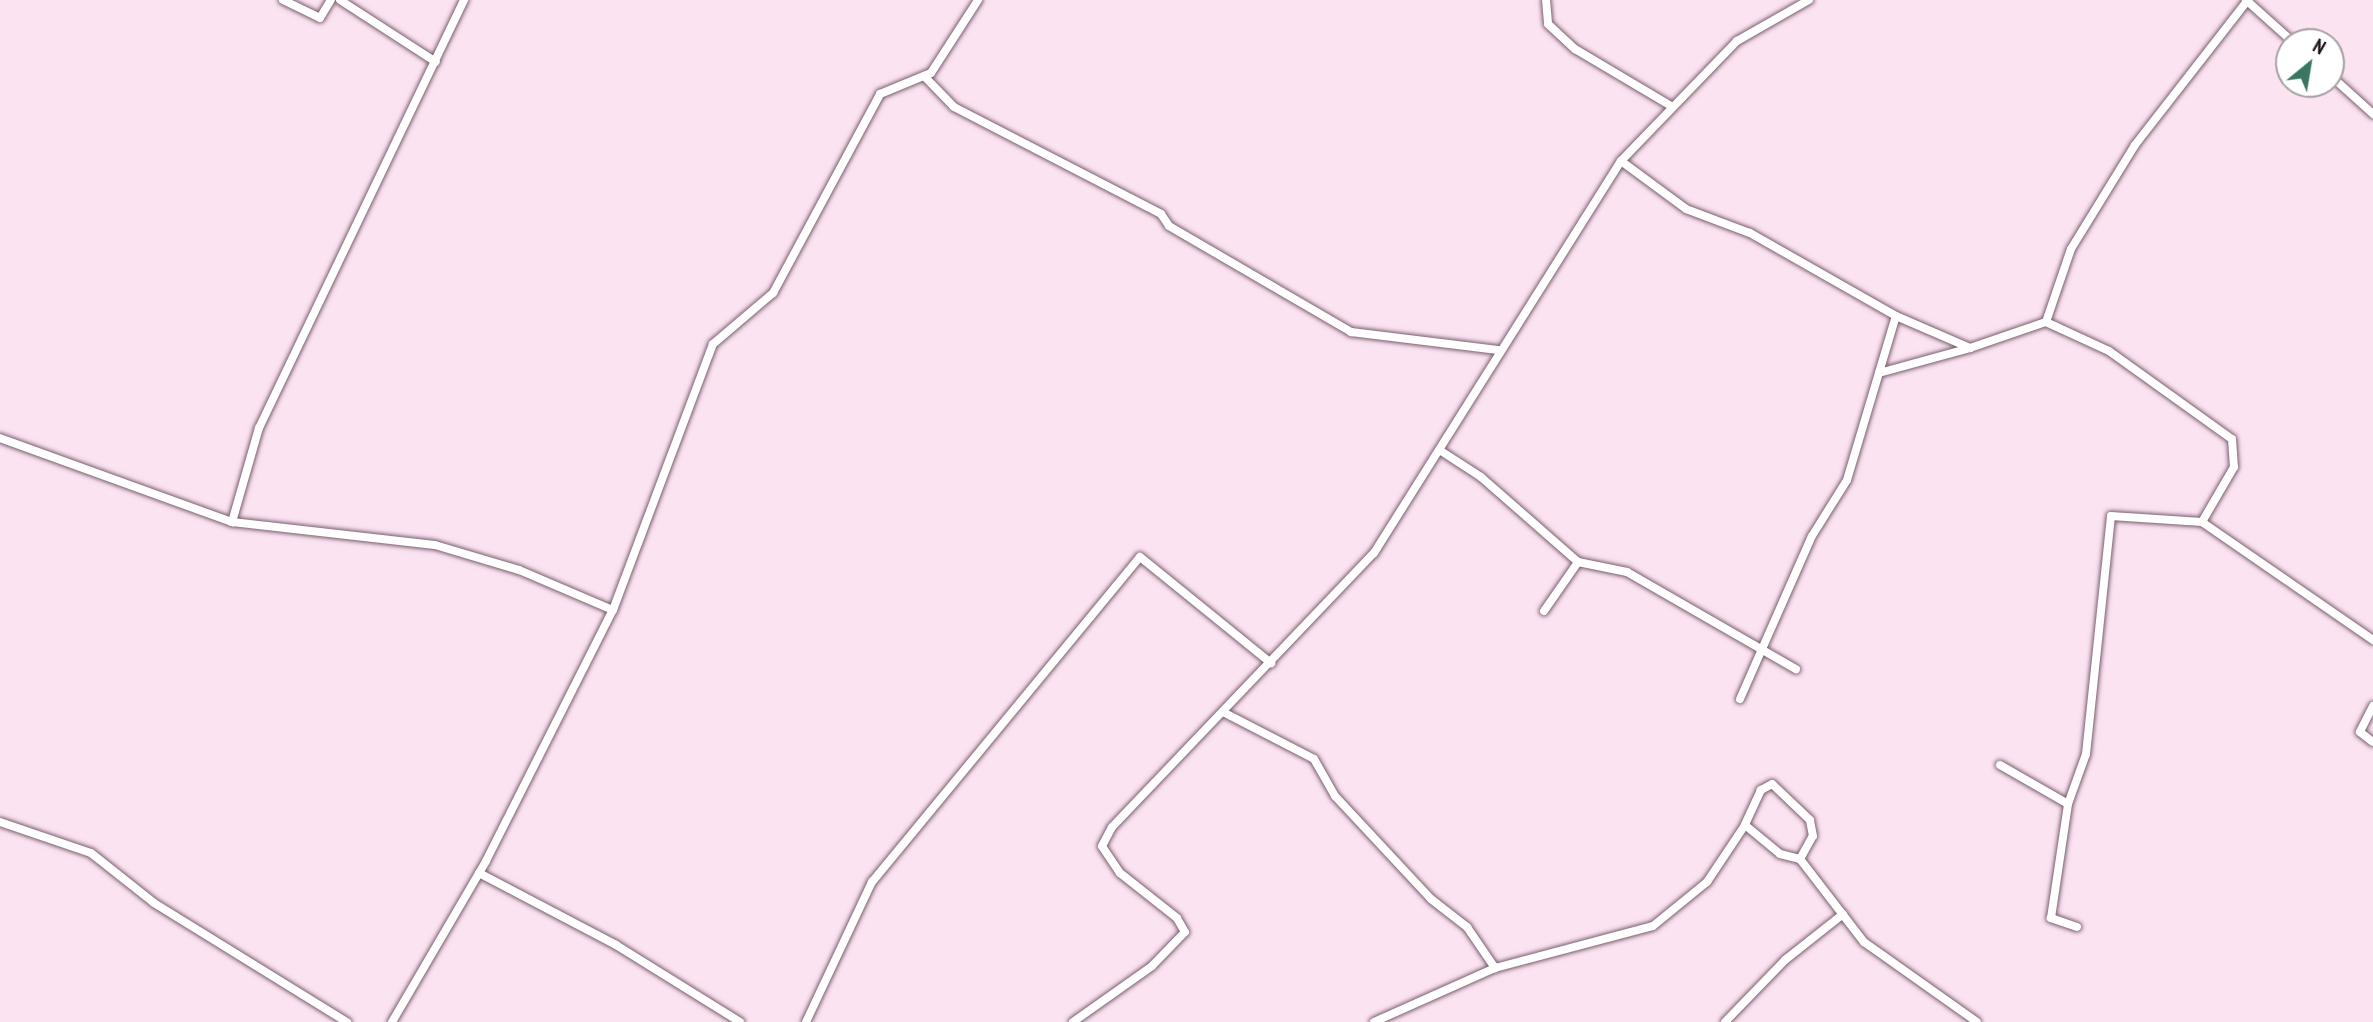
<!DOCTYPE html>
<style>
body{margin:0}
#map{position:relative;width:2373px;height:1022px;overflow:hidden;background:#fce3f2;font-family:"PT Sans Narrow",sans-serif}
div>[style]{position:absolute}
.roads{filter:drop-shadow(0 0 2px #795f6f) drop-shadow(0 0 2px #795f6f)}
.street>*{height:8px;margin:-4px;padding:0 4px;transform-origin:4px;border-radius:4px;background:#fff}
span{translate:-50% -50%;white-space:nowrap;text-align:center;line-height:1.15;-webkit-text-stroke:5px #fff;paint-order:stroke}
.north{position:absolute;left:2275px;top:28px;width:70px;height:70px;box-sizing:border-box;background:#fff;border:2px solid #a5a1a3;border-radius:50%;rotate:30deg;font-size:19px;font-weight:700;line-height:28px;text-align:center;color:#1d1319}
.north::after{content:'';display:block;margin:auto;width:24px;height:32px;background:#397764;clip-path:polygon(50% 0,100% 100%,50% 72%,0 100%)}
</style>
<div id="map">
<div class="roads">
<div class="street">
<div style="left:283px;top:0;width:41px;rotate:25.9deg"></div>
<div style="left:320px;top:18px;width:21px;rotate:-59deg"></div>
<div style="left:340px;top:0;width:114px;rotate:32.9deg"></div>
<div style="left:1546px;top:0;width:24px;rotate:85deg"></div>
<div style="left:1548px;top:24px;width:37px;rotate:43deg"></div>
<div style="left:1575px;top:49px;width:112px;rotate:30.7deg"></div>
<div style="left:2246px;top:0;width:63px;rotate:41.8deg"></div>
<div style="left:924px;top:76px;width:43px;rotate:45.9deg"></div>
<div style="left:954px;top:107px;width:233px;rotate:27.3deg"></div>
<div style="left:1161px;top:214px;width:14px;rotate:56deg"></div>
<div style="left:1169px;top:226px;width:211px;rotate:30.2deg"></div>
<div style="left:1351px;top:332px;width:148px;rotate:7deg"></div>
<div style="left:2331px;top:76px;width:57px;rotate:42.1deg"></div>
<div style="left:1621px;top:161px;width:81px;rotate:36.4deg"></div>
<div style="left:1686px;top:209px;width:68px;rotate:20.6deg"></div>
<div style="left:1750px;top:233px;width:168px;rotate:29.6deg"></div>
<div style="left:1896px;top:316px;width:81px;rotate:23.4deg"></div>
<div style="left:1970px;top:348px;width:80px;rotate:-18.9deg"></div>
<div style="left:2046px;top:322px;width:69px;rotate:24.7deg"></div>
<div style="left:2109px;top:351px;width:151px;rotate:35.6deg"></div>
<div style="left:2232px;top:439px;width:28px;rotate:86deg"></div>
<div style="left:2234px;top:467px;width:64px;rotate:120.2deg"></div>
<div style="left:2202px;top:522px;width:208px;rotate:34.6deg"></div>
<div style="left:2046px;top:322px;width:77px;rotate:-71.1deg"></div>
<div style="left:2071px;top:249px;width:122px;rotate:-58.4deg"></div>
<div style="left:2135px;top:145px;width:182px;rotate:-52.1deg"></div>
<div style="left:1879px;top:373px;width:94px;rotate:-15.4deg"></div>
<div style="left:0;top:438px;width:247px;rotate:19.9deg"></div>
<div style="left:232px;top:522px;width:204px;rotate:6.5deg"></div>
<div style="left:435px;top:545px;width:88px;rotate:16.6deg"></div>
<div style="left:519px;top:570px;width:102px;rotate:23.1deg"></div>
<div style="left:1441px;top:451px;width:48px;rotate:33deg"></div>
<div style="left:1481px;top:477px;width:129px;rotate:41.2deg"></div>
<div style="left:1578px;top:562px;width:50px;rotate:11.5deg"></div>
<div style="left:1627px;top:572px;width:195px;rotate:29.9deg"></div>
<div style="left:232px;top:522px;width:98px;rotate:-74deg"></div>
<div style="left:259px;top:428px;width:475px;rotate:-64.4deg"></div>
<div style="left:1544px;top:611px;width:60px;rotate:-55.2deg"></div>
<div style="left:1740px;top:699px;width:178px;rotate:-66.2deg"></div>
<div style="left:1812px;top:536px;width:66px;rotate:-58deg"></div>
<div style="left:1847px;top:480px;width:171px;rotate:-73.4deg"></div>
<div style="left:2373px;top:706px;width:29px;rotate:117deg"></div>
<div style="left:2360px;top:732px;width:16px;rotate:38deg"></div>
<div style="left:1223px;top:712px;width:102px;rotate:27.3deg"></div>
<div style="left:1314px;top:759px;width:43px;rotate:60.4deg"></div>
<div style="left:1335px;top:796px;width:141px;rotate:47deg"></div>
<div style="left:1431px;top:899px;width:46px;rotate:37.9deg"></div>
<div style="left:1467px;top:927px;width:50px;rotate:55.7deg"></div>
<div style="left:1495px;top:968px;width:163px;rotate:-14.9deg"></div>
<div style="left:1653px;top:926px;width:70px;rotate:-39.2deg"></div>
<div style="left:1707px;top:882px;width:69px;rotate:-56.3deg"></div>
<div style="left:2000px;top:765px;width:78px;rotate:29.8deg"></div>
<div style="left:0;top:822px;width:96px;rotate:18.8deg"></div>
<div style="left:91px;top:853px;width:80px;rotate:38.4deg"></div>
<div style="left:154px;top:903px;width:227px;rotate:31.7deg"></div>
<div style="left:1800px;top:859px;width:26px;rotate:-61deg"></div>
<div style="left:1813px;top:836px;width:16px;rotate:-101deg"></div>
<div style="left:1810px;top:820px;width:52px;rotate:-136.5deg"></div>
<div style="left:1772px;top:784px;width:13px;rotate:151deg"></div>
<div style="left:1761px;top:790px;width:38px;rotate:115deg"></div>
<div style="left:1745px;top:825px;width:45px;rotate:39.6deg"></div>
<div style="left:1780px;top:854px;width:21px;rotate:14deg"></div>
<div style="left:1800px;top:859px;width:105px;rotate:52.4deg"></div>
<div style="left:1864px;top:942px;width:138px;rotate:35.3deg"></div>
<div style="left:479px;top:873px;width:155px;rotate:27.7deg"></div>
<div style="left:616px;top:945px;width:146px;rotate:31.8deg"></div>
<div style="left:2077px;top:927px;width:28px;rotate:-161deg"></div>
<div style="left:2051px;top:918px;width:115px;rotate:-81.5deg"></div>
<div style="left:2068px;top:804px;width:53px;rotate:-70.2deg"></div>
<div style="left:2086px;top:754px;width:239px;rotate:-84deg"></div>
<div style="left:2111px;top:516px;width:91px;rotate:3.8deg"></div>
<div style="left:392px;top:1022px;width:186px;rotate:-59.7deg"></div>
<div style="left:486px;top:861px;width:281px;rotate:-63.2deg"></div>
<div style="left:613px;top:610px;width:284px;rotate:-69.4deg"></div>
<div style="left:713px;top:344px;width:79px;rotate:-40.4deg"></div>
<div style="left:773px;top:293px;width:226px;rotate:-61.7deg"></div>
<div style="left:880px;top:94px;width:55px;rotate:-22.4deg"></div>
<div style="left:931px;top:73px;width:87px;rotate:-57.2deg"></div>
<div style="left:806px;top:1022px;width:155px;rotate:-64.8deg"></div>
<div style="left:872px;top:882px;width:421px;rotate:-50.5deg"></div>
<div style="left:1140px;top:557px;width:169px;rotate:39deg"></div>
<div style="left:1073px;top:1022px;width:97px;rotate:-35.3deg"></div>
<div style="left:1152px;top:966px;width:47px;rotate:-45.9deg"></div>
<div style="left:1185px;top:932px;width:16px;rotate:-120deg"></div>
<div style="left:1177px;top:918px;width:73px;rotate:-141.7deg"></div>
<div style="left:1120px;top:873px;width:32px;rotate:-124deg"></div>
<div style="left:1102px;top:846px;width:21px;rotate:-62deg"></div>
<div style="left:1112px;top:827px;width:379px;rotate:-46.3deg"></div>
<div style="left:1374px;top:553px;width:463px;rotate:-57.8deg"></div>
<div style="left:1621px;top:161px;width:167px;rotate:-46deg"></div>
<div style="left:1737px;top:41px;width:83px;rotate:-29.7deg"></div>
<div style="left:1374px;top:1022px;width:133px;rotate:-24.1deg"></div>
<div style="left:1725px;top:1022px;width:86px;rotate:-45.9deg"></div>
<div style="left:1785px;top:960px;width:74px;rotate:-38.4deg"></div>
</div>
</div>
<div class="north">N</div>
</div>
